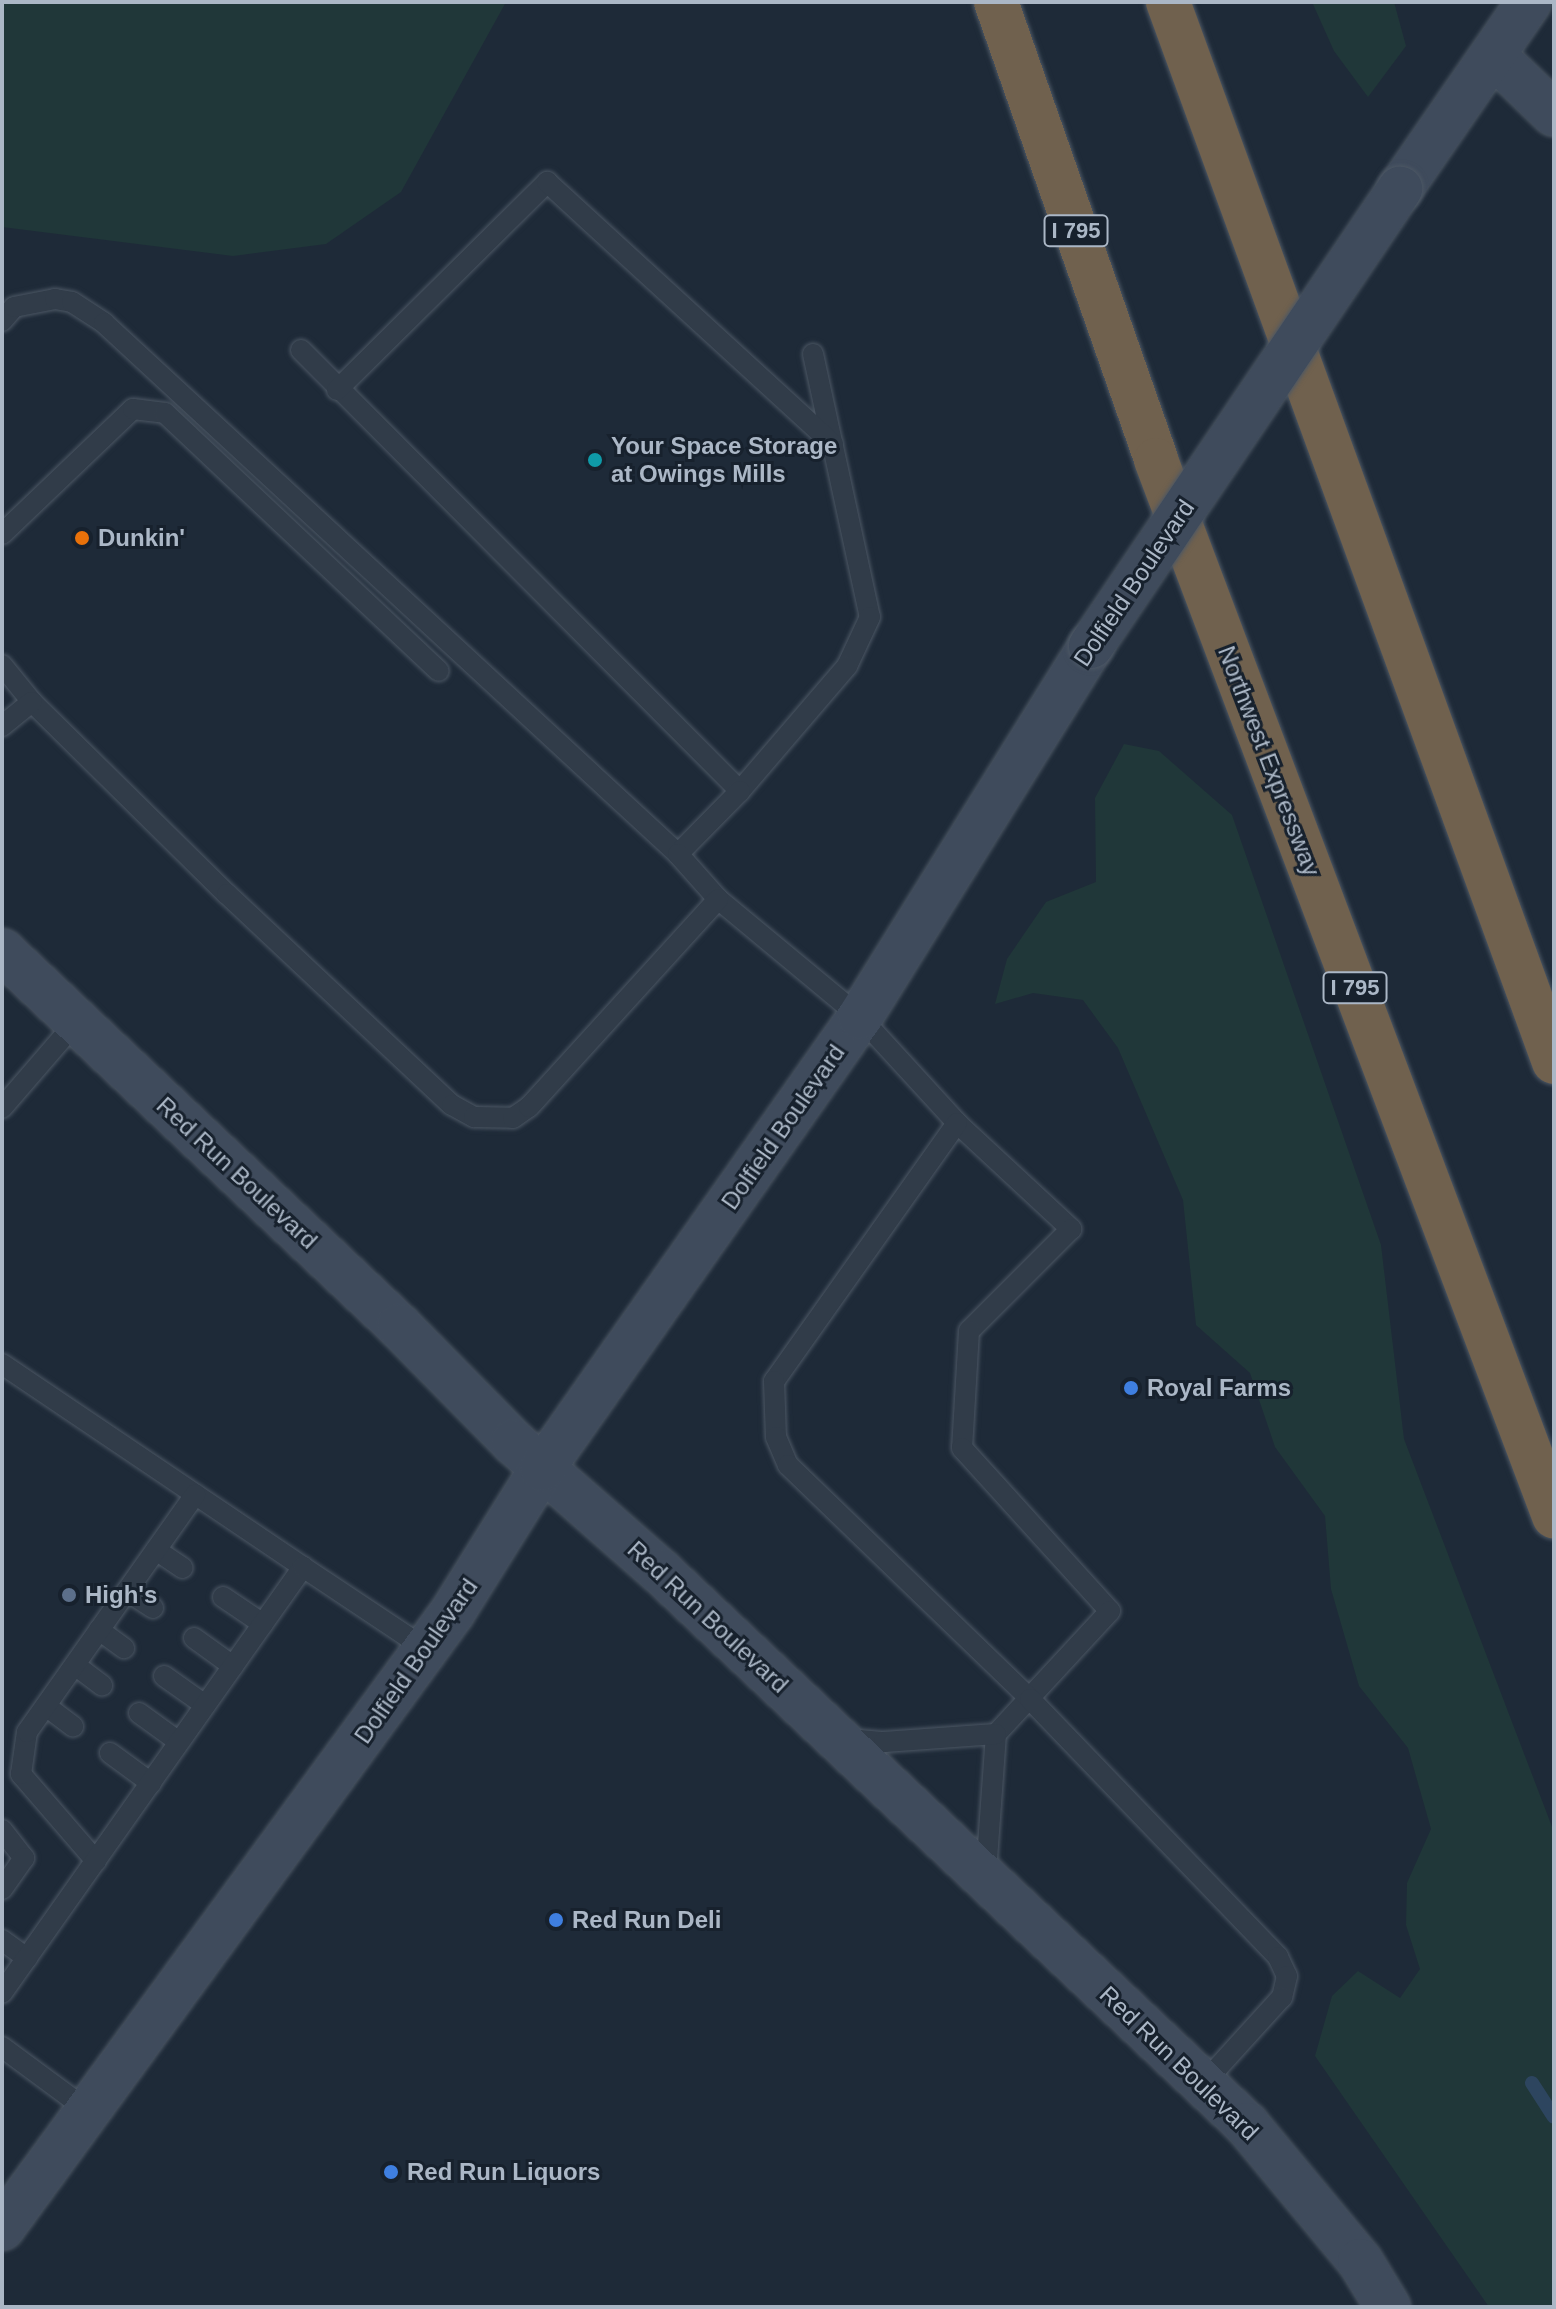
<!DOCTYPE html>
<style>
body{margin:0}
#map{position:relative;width:1556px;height:2309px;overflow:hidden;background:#1e2a38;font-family:Helvetica,sans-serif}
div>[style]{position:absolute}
.green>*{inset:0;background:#203739}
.stream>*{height:14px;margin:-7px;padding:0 7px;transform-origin:7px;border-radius:7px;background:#2d455f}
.roads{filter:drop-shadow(0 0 2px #4c5764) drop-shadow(0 0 2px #4c5764)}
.lane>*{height:20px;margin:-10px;padding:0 10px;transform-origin:10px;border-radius:10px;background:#313c49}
.secondary>*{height:44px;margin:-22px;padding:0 22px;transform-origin:22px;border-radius:22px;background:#3f4b5c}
.highway>*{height:44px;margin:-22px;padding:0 22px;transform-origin:22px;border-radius:22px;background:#70614e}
.bridges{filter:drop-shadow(0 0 2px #4c5764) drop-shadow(0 0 2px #4c5764)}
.secondary-bridge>*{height:44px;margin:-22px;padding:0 22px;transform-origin:22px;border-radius:22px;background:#3f4b5c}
.dots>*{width:22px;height:22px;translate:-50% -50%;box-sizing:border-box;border:4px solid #17212d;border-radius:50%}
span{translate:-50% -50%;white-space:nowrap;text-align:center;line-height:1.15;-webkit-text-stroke:6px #17212d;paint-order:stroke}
.shield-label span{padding:2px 6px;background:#17212d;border:2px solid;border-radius:6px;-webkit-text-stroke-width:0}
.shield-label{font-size:22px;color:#abb7c6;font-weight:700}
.poi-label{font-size:24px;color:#abb7c6;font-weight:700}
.left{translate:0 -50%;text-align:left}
.street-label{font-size:24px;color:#abb7c6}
.frame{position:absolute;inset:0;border:4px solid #abb7c6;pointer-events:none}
</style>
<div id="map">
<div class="green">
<div style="clip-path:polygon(2px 2px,506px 2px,401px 192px,326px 244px,233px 256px,2px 227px)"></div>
<div style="clip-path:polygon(1312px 2px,1394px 2px,1406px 46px,1368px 97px,1334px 51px)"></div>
<div style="clip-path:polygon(1124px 744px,1159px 751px,1232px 815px,1381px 1245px,1404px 1439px,1554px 1832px,1554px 2307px,1489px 2307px,1315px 2056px,1332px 1996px,1358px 1971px,1400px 1998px,1420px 1969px,1406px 1925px,1407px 1883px,1431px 1829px,1408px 1748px,1359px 1686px,1331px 1589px,1325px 1516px,1275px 1447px,1250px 1373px,1196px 1325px,1183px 1200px,1118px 1048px,1083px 1000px,1033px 993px,995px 1004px,1007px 959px,1046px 902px,1096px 882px,1095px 798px)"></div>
</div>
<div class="stream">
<div style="left:1532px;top:2083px;width:40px;rotate:57.1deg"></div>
</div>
<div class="roads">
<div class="lane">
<div style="left:2px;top:321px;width:18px;rotate:-49deg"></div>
<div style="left:14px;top:307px;width:42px;rotate:-11deg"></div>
<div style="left:55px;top:299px;width:17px;rotate:10deg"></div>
<div style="left:72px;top:302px;width:38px;rotate:33deg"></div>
<div style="left:104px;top:323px;width:782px;rotate:42.77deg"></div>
<div style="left:301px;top:350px;width:622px;rotate:45.13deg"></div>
<div style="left:813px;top:354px;width:269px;rotate:77.8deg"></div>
<div style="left:870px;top:617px;width:54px;rotate:115.1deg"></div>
<div style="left:847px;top:666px;width:165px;rotate:130.6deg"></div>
<div style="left:740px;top:791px;width:88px;rotate:134.5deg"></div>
<div style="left:678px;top:854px;width:60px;rotate:48.4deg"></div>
<div style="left:718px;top:899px;width:185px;rotate:39.7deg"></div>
<div style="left:860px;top:1017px;width:144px;rotate:47.5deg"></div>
<div style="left:957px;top:1123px;width:156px;rotate:42.9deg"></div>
<div style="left:1071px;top:1229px;width:144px;rotate:135deg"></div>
<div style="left:969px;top:1331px;width:117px;rotate:93.4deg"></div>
<div style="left:962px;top:1448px;width:220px;rotate:47.8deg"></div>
<div style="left:1110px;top:1611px;width:168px;rotate:132.8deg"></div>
<div style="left:996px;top:1734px;width:141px;rotate:94.1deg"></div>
<div style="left:337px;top:390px;width:296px;rotate:-44.7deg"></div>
<div style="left:547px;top:182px;width:388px;rotate:42.5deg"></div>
<div style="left:2px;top:534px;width:181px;rotate:-43.7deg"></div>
<div style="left:133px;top:409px;width:32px;rotate:7deg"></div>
<div style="left:165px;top:413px;width:376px;rotate:43.3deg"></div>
<div style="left:2px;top:665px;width:48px;rotate:51deg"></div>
<div style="left:32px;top:702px;width:274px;rotate:44.6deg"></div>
<div style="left:227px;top:894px;width:308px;rotate:43.2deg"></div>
<div style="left:452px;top:1105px;width:25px;rotate:29deg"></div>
<div style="left:474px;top:1117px;width:39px;rotate:1deg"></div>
<div style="left:513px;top:1118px;width:19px;rotate:-35deg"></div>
<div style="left:529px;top:1107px;width:281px;rotate:-47.7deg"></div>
<div style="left:2px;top:726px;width:38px;rotate:-39deg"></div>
<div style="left:2px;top:1108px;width:115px;rotate:-49.2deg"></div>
<div style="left:957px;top:1123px;width:316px;rotate:125.3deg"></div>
<div style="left:774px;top:1381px;width:56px;rotate:88deg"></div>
<div style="left:776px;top:1437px;width:30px;rotate:67deg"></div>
<div style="left:788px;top:1465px;width:337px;rotate:44deg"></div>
<div style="left:1030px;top:1699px;width:358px;rotate:46.1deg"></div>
<div style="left:1278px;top:1957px;width:21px;rotate:65deg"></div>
<div style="left:1287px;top:1976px;width:22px;rotate:103deg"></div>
<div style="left:1282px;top:1997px;width:119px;rotate:132.3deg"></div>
<div style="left:2px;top:1364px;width:363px;rotate:34deg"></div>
<div style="left:156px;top:1550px;width:32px;rotate:34deg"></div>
<div style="left:127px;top:1591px;width:31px;rotate:33deg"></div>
<div style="left:223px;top:1597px;width:48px;rotate:34deg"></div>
<div style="left:99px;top:1630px;width:31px;rotate:36deg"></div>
<div style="left:194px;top:1638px;width:48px;rotate:35.7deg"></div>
<div style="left:75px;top:1665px;width:34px;rotate:37deg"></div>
<div style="left:164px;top:1676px;width:50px;rotate:35.3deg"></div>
<div style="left:46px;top:1706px;width:34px;rotate:37deg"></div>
<div style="left:139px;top:1713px;width:49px;rotate:35.9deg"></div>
<div style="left:848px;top:1739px;width:36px;rotate:5deg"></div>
<div style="left:884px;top:1742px;width:112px;rotate:-4.1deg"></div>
<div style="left:110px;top:1753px;width:51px;rotate:36.2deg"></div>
<div style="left:2px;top:1830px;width:36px;rotate:52deg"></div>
<div style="left:24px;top:1858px;width:38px;rotate:125deg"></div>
<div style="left:96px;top:1861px;width:115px;rotate:-130.8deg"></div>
<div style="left:21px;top:1774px;width:42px;rotate:-81.9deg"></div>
<div style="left:27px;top:1732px;width:291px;rotate:-54.7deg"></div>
<div style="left:2px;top:1940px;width:31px;rotate:36deg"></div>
<div style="left:2px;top:1993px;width:522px;rotate:-54.76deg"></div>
<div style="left:303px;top:1567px;width:148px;rotate:33.7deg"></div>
<div style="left:2px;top:2047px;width:109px;rotate:36.5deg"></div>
</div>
<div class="secondary">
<div style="left:1494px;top:56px;width:83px;rotate:44deg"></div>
<div style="left:1400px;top:189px;width:227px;rotate:-55.4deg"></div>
<div style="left:2px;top:951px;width:546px;rotate:43.37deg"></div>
<div style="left:399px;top:1326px;width:163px;rotate:45.5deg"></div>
<div style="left:513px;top:1442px;width:196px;rotate:41.3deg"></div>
<div style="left:660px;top:1571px;width:807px;rotate:43.34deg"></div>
<div style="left:1247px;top:2125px;width:177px;rotate:50.3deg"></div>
<div style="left:1360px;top:2261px;width:54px;rotate:58.7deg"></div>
<div style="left:2px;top:2228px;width:762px;rotate:-53.81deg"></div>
<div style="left:452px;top:1613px;width:170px;rotate:-58deg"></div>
<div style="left:542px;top:1469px;width:553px;rotate:-54.87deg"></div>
<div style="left:860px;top:1017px;width:437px;rotate:-58.1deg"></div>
</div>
<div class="highway">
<div style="left:996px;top:2px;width:485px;rotate:70.7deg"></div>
<div style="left:1156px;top:460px;width:1129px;rotate:69.35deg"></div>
<div style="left:1168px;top:2px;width:1128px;rotate:69.99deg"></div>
</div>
</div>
<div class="bridges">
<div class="secondary-bridge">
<div style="left:1091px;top:646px;width:552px;rotate:-55.94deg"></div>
</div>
</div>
<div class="dots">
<div style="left:595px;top:460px;background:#0f9aa8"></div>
<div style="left:82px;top:538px;background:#e8710a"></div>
<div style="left:1131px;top:1388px;background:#3f7fe0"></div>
<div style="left:69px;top:1595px;background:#5c6f8a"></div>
<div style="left:556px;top:1920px;background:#3f7fe0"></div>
<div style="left:391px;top:2172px;background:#3f7fe0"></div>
</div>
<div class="shield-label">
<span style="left:1076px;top:231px">I 795</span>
<span style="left:1355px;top:988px">I 795</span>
</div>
<div class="poi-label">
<span class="left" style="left:611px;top:460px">Your Space Storage<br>at Owings Mills</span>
<span class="left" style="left:98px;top:538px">Dunkin'</span>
<span class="left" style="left:1147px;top:1388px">Royal Farms</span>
<span class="left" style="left:85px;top:1595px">High's</span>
<span class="left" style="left:572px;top:1920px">Red Run Deli</span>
<span class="left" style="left:407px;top:2172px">Red Run Liquors</span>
</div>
<div class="street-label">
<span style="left:1134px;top:583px;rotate:-56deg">Dolfield Boulevard</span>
<span style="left:1269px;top:761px;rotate:69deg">Northwest Expressway</span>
<span style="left:783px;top:1127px;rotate:-55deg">Dolfield Boulevard</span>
<span style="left:237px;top:1173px;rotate:43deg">Red Run Boulevard</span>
<span style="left:708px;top:1617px;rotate:43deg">Red Run Boulevard</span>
<span style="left:416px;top:1661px;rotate:-55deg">Dolfield Boulevard</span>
<span style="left:1179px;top:2063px;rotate:44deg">Red Run Boulevard</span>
</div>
<div class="frame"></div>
</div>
